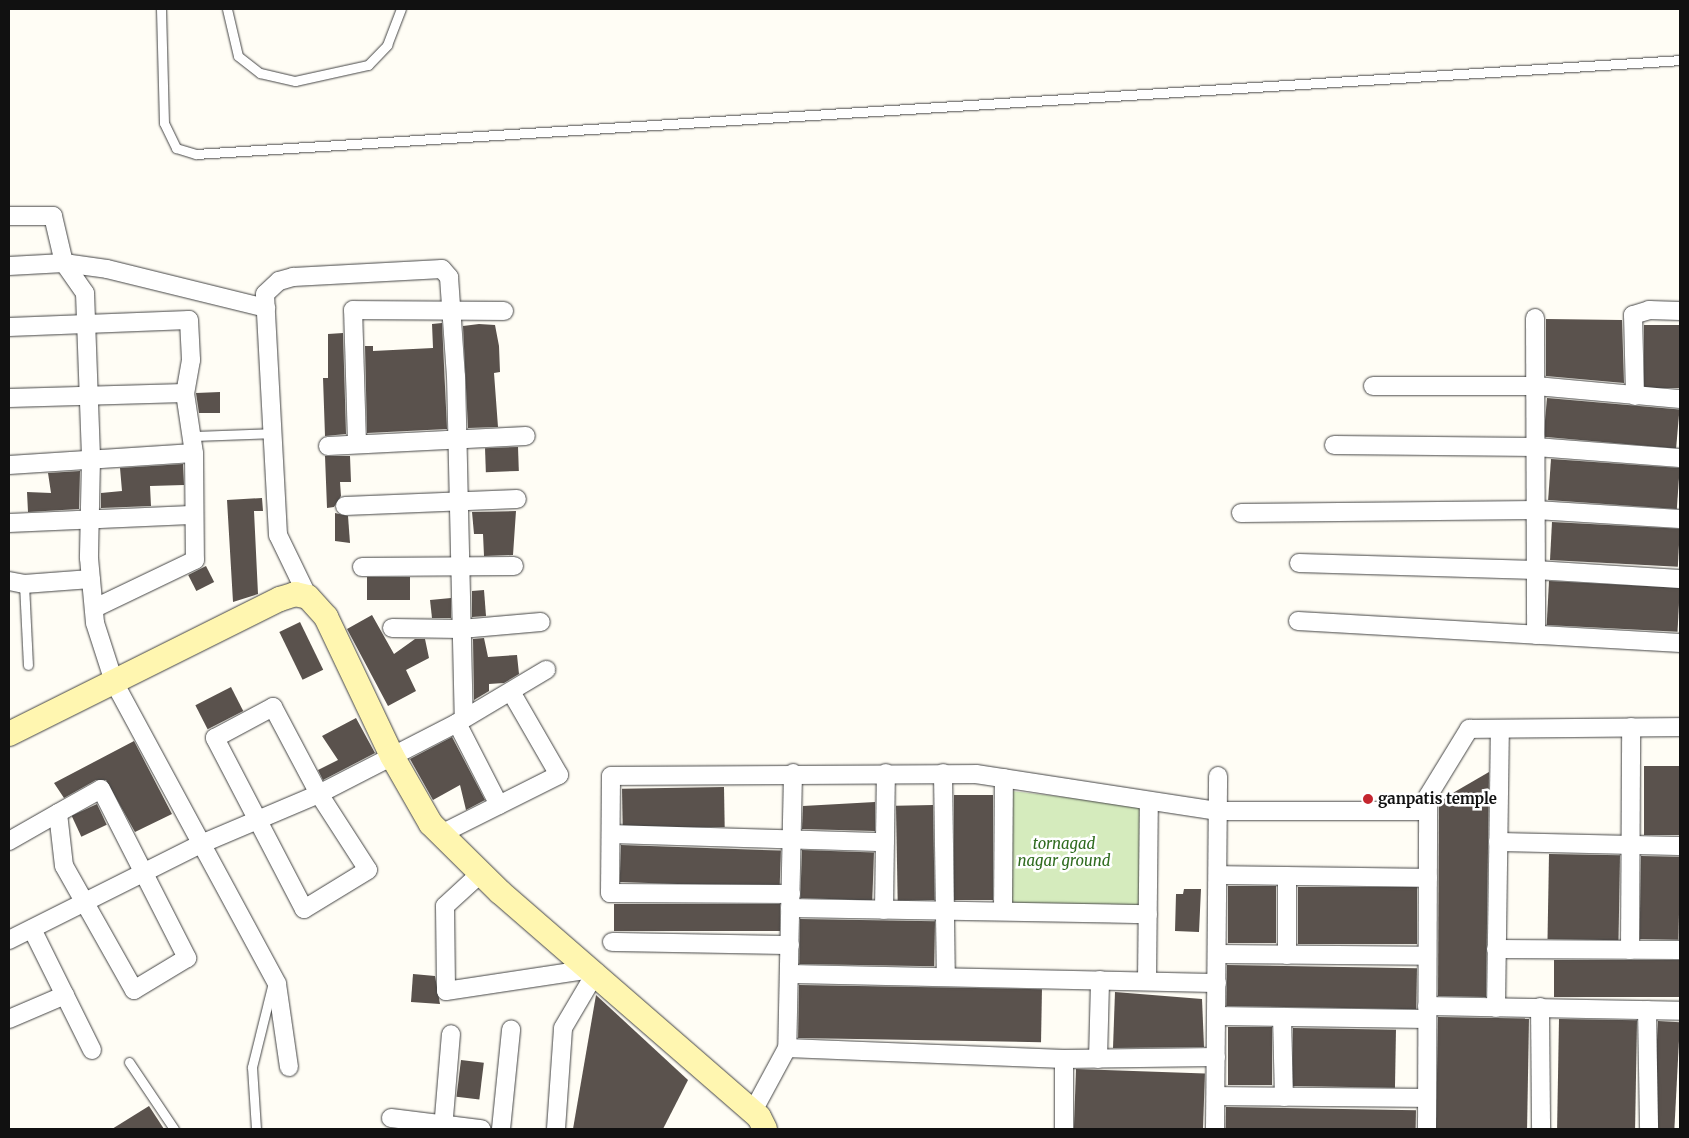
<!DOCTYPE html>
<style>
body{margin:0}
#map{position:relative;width:1689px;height:1138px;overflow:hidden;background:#fffdf5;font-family:Merriweather,serif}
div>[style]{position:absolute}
.green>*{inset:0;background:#d5ebbd}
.building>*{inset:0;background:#5a524d;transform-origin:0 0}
.roads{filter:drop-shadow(0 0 1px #444) drop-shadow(0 0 1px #444)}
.lane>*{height:9px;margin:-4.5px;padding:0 4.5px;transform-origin:4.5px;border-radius:4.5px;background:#fff}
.street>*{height:18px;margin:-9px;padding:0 9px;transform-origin:9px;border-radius:9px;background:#fff}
.secondary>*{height:24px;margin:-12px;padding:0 12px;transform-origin:12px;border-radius:12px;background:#fff6b0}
.dots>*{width:14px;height:14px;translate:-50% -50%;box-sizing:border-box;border:2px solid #fff;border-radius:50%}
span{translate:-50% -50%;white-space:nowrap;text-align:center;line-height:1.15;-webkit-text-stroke:5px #fff;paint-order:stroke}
.poi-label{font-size:15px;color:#111;font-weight:700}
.left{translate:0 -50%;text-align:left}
.park-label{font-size:15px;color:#2f6b1f;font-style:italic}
.frame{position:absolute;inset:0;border:10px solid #111;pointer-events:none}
</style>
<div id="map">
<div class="green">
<div style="clip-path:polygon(1011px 791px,1141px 806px,1142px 907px,1009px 906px)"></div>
</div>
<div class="building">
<div style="clip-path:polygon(1546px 319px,1622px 320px,1624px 383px,1546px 376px)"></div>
<div style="clip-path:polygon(442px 323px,447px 429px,367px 433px,365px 346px,373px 346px,373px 351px,433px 348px,432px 324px)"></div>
<div style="clip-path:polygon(479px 324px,495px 325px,499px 346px,500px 372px,494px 373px,498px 427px,468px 428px,463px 326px)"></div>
<div style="left:1680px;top:325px;width:63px;height:36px;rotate:90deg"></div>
<div style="clip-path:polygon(343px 333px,346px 434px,325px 436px,323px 378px,328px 378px,328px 334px)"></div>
<div style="clip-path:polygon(220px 392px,220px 413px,199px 413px,196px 393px)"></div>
<div style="left:1547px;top:398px;width:133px;height:39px;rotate:5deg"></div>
<div style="left:518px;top:447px;width:24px;height:33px;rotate:88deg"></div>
<div style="clip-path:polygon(325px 456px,350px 456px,351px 482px,340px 482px,341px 496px,334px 507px,327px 508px)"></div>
<div style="left:1551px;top:459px;width:129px;height:41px;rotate:4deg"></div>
<div style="clip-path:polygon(183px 464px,184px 485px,150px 486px,151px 506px,101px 508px,101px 493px,122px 491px,120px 468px)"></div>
<div style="clip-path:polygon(80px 471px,79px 509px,28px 512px,27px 492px,51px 493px,48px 473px)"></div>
<div style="clip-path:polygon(262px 498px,263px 511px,254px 511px,258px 594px,233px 602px,227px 500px)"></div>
<div style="clip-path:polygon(516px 511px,513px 555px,484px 556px,483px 534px,474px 534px,472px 512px)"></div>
<div style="clip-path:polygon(335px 513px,348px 516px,350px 543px,335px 541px)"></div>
<div style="left:1552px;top:522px;width:128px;height:38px;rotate:3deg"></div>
<div style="left:206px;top:566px;width:18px;height:20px;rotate:63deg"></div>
<div style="left:410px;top:577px;width:23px;height:43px;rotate:90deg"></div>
<div style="left:1549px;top:581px;width:131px;height:44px;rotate:3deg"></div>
<div style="clip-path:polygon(484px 590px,486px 616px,472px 617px,472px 591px)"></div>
<div style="clip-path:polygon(451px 598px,451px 618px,432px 618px,430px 600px)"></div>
<div style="clip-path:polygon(372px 615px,394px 654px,415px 639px,425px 639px,429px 658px,406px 670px,416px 691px,388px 706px,347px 629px)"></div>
<div style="left:300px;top:622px;width:53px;height:23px;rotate:64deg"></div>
<div style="clip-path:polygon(484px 638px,488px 657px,517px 655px,519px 674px,504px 683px,489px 684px,489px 691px,474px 700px,473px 639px)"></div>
<div style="left:231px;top:687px;width:27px;height:40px;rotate:63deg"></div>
<div style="clip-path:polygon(356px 718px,375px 753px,323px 780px,318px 770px,338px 760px,322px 736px)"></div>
<div style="clip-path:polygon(452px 737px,485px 800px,466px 810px,460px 785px,433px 800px,410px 759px)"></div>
<div style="clip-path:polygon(134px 741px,172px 814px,135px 832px,106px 780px,96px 780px,64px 798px,54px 783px)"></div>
<div style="left:1680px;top:766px;width:69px;height:36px;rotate:90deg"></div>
<div style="clip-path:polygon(1489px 772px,1486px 997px,1438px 996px,1439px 801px)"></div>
<div style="left:724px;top:787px;width:40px;height:102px;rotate:89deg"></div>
<div style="left:954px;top:795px;width:39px;height:105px"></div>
<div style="clip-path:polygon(875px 802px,875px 831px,802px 829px,803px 806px)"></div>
<div style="left:97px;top:804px;width:23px;height:28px;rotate:65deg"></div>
<div style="left:933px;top:805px;width:95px;height:37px;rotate:89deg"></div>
<div style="left:621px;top:845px;width:160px;height:37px;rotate:2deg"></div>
<div style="left:802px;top:850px;width:72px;height:48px;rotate:2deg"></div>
<div style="left:1549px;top:854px;width:71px;height:85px;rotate:1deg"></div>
<div style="left:1641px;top:856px;width:39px;height:83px;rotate:1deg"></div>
<div style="left:1228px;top:886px;width:48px;height:57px"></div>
<div style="left:1298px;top:887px;width:119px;height:57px"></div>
<div style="clip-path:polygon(1184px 889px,1201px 889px,1199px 932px,1175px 931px,1176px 894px,1183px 894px)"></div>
<div style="left:614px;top:904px;width:166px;height:27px"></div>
<div style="left:800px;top:919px;width:135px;height:45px;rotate:1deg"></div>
<div style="left:1554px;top:960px;width:126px;height:37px"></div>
<div style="left:1227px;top:965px;width:190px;height:41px;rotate:1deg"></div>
<div style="clip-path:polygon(413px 974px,435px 976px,440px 1004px,411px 1002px)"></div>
<div style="left:799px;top:985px;width:243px;height:53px;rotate:1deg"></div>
<div style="clip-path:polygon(1115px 992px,1202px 999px,1204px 1047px,1113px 1048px)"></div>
<div style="clip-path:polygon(596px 995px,688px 1080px,663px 1129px,573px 1129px)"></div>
<div style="left:1438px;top:1017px;width:91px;height:112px;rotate:1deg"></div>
<div style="left:1559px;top:1019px;width:78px;height:110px;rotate:1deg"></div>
<div style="left:1658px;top:1021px;width:22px;height:108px;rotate:3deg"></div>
<div style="left:1228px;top:1027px;width:44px;height:58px"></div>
<div style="left:1293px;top:1028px;width:103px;height:58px;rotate:1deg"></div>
<div style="left:461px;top:1060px;width:23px;height:37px;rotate:7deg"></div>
<div style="left:1076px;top:1069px;width:129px;height:60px;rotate:2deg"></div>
<div style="clip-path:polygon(149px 1106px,164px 1129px,112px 1129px)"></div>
<div style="left:1226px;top:1107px;width:190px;height:22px;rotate:1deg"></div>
</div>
<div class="roads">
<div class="lane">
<div style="left:161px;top:9px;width:114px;rotate:88.5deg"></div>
<div style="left:164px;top:123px;width:28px;rotate:64deg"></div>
<div style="left:176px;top:148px;width:21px;rotate:17deg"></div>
<div style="left:196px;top:154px;width:1487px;rotate:-3.62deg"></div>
<div style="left:227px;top:9px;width:48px;rotate:76.8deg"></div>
<div style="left:238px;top:56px;width:28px;rotate:38deg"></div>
<div style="left:260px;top:73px;width:36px;rotate:13deg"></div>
<div style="left:295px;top:81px;width:75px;rotate:-12.4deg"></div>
<div style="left:368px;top:65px;width:28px;rotate:-46deg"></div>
<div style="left:387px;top:45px;width:39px;rotate:-69deg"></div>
<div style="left:192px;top:436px;width:80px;rotate:-2.1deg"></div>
<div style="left:24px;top:584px;width:81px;rotate:87.2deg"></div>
<div style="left:129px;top:1062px;width:81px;rotate:56.1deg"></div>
<div style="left:256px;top:1129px;width:62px;rotate:-93.7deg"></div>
<div style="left:252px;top:1067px;width:88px;rotate:-76.1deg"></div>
</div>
<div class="street">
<div style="left:9px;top:216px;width:44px"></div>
<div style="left:53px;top:216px;width:48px;rotate:76.8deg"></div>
<div style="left:64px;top:263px;width:37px;rotate:55deg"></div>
<div style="left:85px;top:293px;width:166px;rotate:87.9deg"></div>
<div style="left:91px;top:459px;width:99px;rotate:91.2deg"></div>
<div style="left:89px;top:558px;width:65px;rotate:84.7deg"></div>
<div style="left:95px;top:623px;width:62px;rotate:72.1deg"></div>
<div style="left:114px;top:682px;width:343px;rotate:61.6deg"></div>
<div style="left:277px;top:984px;width:84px;rotate:81.8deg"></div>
<div style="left:9px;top:266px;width:55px;rotate:-3.1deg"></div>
<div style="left:64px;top:263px;width:43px;rotate:7.9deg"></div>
<div style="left:107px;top:269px;width:164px;rotate:13.8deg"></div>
<div style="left:1535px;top:318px;width:317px;rotate:89.8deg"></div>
<div style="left:9px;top:327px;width:180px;rotate:-2.2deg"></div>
<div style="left:189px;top:320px;width:40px;rotate:87.1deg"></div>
<div style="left:191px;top:360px;width:34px;rotate:100deg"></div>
<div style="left:185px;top:393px;width:61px;rotate:81.5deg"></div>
<div style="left:194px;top:453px;width:107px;rotate:89.5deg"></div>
<div style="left:195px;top:560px;width:109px;rotate:154.4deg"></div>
<div style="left:1373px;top:386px;width:163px"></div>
<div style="left:1536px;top:386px;width:145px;rotate:5.2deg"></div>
<div style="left:1635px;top:396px;width:81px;rotate:-91.4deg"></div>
<div style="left:1633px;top:315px;width:17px;rotate:-17deg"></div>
<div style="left:1649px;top:310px;width:31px;rotate:2deg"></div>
<div style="left:9px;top:398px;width:176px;rotate:-1.6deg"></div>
<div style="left:357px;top:443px;width:133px;rotate:-91.7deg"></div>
<div style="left:353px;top:310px;width:151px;rotate:0.4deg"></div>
<div style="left:1334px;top:445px;width:202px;rotate:0.6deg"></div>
<div style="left:1536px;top:447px;width:144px;rotate:4.4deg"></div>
<div style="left:328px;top:446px;width:198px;rotate:-2.9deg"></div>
<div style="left:9px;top:465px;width:185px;rotate:-3.7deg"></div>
<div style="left:345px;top:506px;width:172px;rotate:-2.3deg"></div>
<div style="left:1241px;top:513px;width:295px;rotate:-0.6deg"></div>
<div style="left:1536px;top:510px;width:144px;rotate:3.6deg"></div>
<div style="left:9px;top:523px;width:182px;rotate:-2.5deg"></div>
<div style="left:1299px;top:563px;width:237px;rotate:1.7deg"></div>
<div style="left:1536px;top:570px;width:144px;rotate:3.6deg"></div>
<div style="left:362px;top:567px;width:152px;rotate:-0.4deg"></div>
<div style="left:9px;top:581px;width:15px;rotate:11deg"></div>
<div style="left:24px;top:584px;width:67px;rotate:-4.3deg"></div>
<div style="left:308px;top:597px;width:69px;rotate:-115.8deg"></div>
<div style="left:278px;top:535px;width:241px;rotate:-93.1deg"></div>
<div style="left:265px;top:294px;width:19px;rotate:-43deg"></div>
<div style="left:279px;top:281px;width:15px;rotate:-16deg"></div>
<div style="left:293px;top:277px;width:149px;rotate:-3.1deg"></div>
<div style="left:442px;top:269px;width:11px;rotate:49deg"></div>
<div style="left:449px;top:277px;width:99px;rotate:86deg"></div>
<div style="left:456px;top:376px;width:341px;rotate:88.7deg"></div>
<div style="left:1298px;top:621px;width:383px;rotate:3.3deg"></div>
<div style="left:392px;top:628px;width:69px;rotate:0.8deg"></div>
<div style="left:461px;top:629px;width:80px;rotate:-5deg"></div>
<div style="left:273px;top:707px;width:98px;rotate:62.1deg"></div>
<div style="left:319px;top:794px;width:90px;rotate:57.2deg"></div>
<div style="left:368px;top:870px;width:75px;rotate:148.6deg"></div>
<div style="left:304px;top:909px;width:193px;rotate:-117.5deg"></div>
<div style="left:215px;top:738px;width:66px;rotate:-28.1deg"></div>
<div style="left:457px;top:723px;width:92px;rotate:62.9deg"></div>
<div style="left:793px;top:773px;width:275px;rotate:91.2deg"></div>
<div style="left:787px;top:1048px;width:277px;rotate:2.3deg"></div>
<div style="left:1064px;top:1059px;width:152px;rotate:-0.8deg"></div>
<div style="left:943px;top:773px;width:204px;rotate:89.2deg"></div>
<div style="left:441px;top:834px;width:132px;rotate:-26.6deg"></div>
<div style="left:559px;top:775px;width:96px;rotate:-120deg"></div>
<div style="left:611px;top:834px;width:274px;rotate:1.7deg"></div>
<div style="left:9px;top:841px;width:56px;rotate:-29.7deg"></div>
<div style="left:58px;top:813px;width:49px;rotate:-29.2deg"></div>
<div style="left:101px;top:789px;width:190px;rotate:63deg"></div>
<div style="left:187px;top:958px;width:62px;rotate:148.9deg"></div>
<div style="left:134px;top:990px;width:142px;rotate:-119.4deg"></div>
<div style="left:64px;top:866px;width:53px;rotate:-96.5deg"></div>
<div style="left:1498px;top:842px;width:182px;rotate:1.3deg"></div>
<div style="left:481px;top:873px;width:49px;rotate:137.5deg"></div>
<div style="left:445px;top:906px;width:85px;rotate:89.3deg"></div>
<div style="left:446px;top:991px;width:147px;rotate:-8.6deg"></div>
<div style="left:1218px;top:875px;width:210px;rotate:0.8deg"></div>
<div style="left:791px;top:894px;width:181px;rotate:-179.7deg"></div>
<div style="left:610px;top:893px;width:117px;rotate:-89.5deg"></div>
<div style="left:611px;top:776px;width:365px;rotate:-0.3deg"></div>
<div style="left:976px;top:774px;width:245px;rotate:8.7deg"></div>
<div style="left:1218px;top:811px;width:210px"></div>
<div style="left:790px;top:908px;width:358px;rotate:1deg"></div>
<div style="left:884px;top:910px;width:137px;rotate:-89.2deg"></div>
<div style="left:1003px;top:911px;width:133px;rotate:-89.6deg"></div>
<div style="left:32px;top:929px;width:135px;rotate:63.6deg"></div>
<div style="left:9px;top:940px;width:215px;rotate:-26.6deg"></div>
<div style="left:201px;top:844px;width:128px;rotate:-23deg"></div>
<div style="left:319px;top:794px;width:155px;rotate:-27.2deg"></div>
<div style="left:457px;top:723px;width:104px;rotate:-30.8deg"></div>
<div style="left:612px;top:942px;width:178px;rotate:1deg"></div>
<div style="left:1496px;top:949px;width:184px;rotate:0.3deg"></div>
<div style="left:1630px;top:950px;width:223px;rotate:-89.7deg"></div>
<div style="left:1217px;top:954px;width:210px;rotate:0.5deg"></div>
<div style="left:1287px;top:955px;width:79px;rotate:-90deg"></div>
<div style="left:789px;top:974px;width:428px;rotate:1.2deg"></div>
<div style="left:1147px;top:981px;width:180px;rotate:-89.4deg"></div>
<div style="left:1427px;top:1006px;width:253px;rotate:1.1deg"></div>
<div style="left:1540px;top:1007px;width:122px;rotate:89.5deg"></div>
<div style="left:1496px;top:1008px;width:279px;rotate:-89.2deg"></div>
<div style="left:1647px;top:1010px;width:119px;rotate:89deg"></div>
<div style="left:1217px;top:1016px;width:210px;rotate:0.8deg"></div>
<div style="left:1282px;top:1017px;width:80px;rotate:88.6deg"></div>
<div style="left:9px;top:1019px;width:61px;rotate:-23.2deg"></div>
<div style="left:1064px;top:1059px;width:70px;rotate:90deg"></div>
<div style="left:1098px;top:1059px;width:79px;rotate:-88.5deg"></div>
<div style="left:1216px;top:1096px;width:211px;rotate:0.5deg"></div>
<div style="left:753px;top:1111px;width:72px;rotate:-61.6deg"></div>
<div style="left:391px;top:1118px;width:91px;rotate:7deg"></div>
<div style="left:443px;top:1129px;width:95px;rotate:-85.2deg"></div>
<div style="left:501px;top:1129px;width:100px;rotate:-84.2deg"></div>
<div style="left:556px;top:1129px;width:101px;rotate:-86deg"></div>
<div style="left:563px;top:1028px;width:65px;rotate:-59.5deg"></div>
<div style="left:1215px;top:1129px;width:353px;rotate:-89.5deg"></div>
<div style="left:1427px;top:1129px;width:333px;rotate:-89.8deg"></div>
<div style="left:1428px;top:796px;width:79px;rotate:-58.5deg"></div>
<div style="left:1469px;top:729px;width:211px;rotate:-0.5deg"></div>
</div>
<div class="secondary">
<div style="left:9px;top:734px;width:303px;rotate:-26.5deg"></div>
<div style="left:280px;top:599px;width:16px;rotate:-18deg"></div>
<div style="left:295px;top:594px;width:13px;rotate:13deg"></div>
<div style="left:308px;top:597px;width:27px;rotate:48deg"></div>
<div style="left:326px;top:617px;width:154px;rotate:64.6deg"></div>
<div style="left:392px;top:756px;width:78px;rotate:60.2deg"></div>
<div style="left:431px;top:824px;width:97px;rotate:44.6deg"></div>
<div style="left:500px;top:892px;width:343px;rotate:41deg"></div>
<div style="left:759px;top:1117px;width:13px;rotate:63deg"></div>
</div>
</div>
<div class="dots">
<div style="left:1368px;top:799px;background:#c4262e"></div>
</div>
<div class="poi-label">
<span class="left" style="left:1378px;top:799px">ganpatis temple</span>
</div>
<div class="park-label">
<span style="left:1064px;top:852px">tornagad<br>nagar ground</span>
</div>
<div class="frame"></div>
</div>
